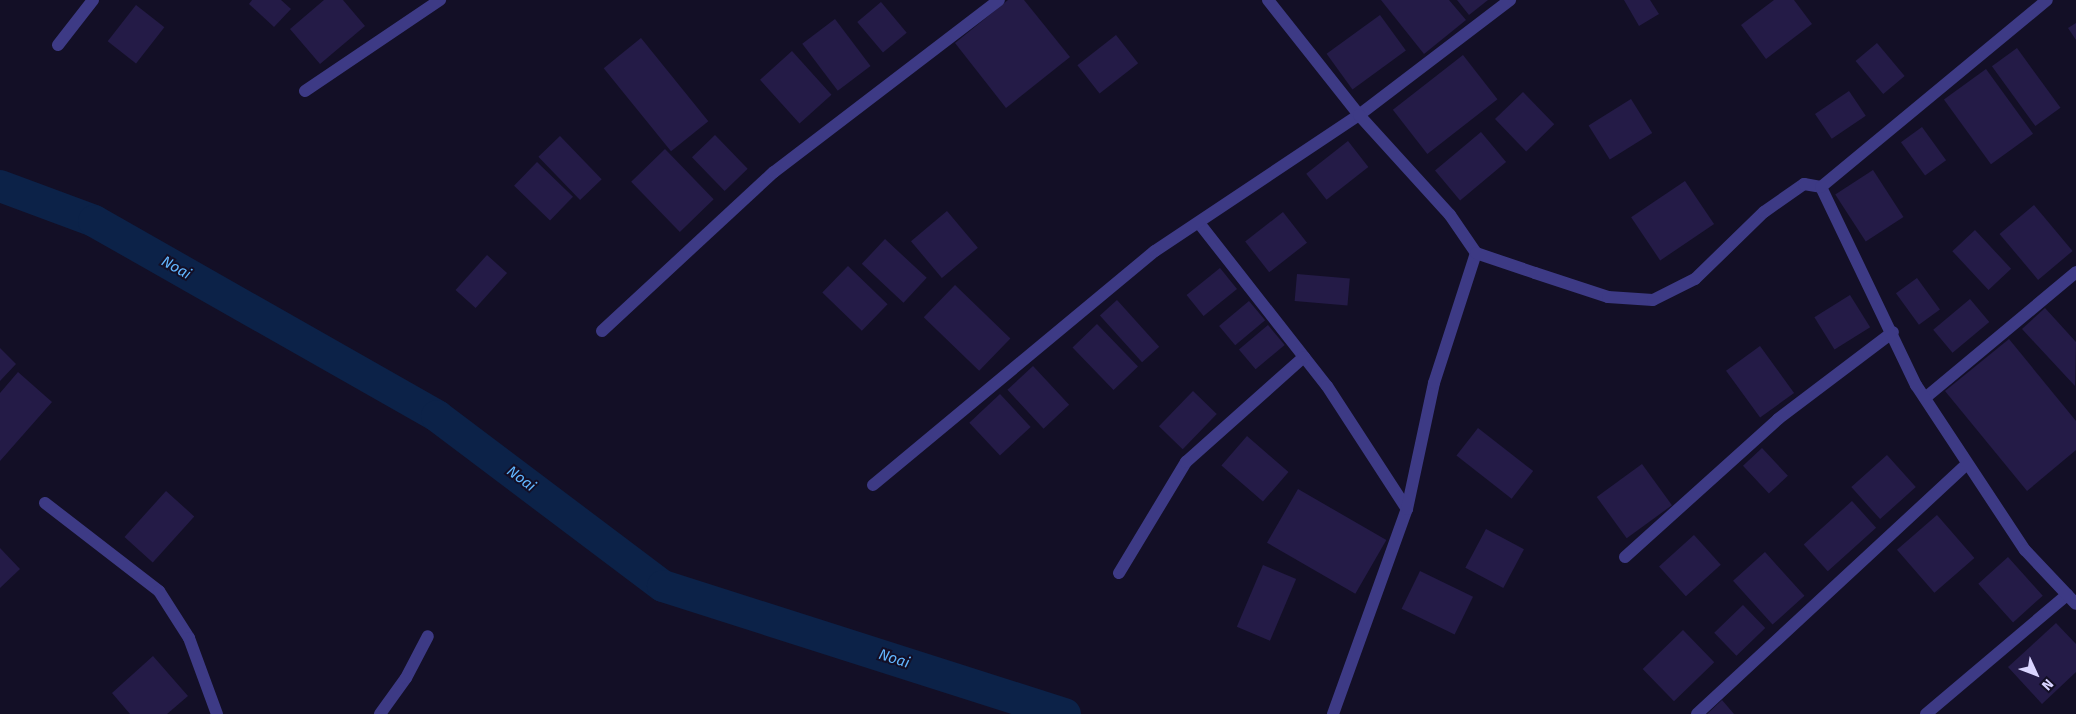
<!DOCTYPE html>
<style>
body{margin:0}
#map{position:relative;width:2076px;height:714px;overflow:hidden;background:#130f26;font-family:"Fira Sans",sans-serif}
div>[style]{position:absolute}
.canal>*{height:32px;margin:-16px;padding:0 16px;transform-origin:16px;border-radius:16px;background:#0c2248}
.building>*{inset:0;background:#241b47;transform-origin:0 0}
.minor>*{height:12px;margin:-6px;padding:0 6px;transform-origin:6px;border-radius:6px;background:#3d3a85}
.tertiary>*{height:12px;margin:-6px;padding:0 6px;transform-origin:6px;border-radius:6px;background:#3d3a85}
span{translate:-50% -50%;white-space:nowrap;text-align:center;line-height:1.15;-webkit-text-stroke:4px #130f26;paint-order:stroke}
.water-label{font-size:15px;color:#62b6ff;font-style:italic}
.north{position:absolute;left:2011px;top:649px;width:50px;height:50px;-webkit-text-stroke:4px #130f26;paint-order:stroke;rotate:133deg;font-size:14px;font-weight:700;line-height:20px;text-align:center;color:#d9d4ff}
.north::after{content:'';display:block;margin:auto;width:18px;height:22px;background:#d9d4ff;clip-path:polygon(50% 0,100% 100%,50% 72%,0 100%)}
</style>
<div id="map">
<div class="canal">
<div style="left:0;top:186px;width:100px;rotate:20.4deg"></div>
<div style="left:94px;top:221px;width:395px;rotate:29.6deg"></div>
<div style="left:437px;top:416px;width:283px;rotate:37deg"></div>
<div style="left:663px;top:586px;width:422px;rotate:17.7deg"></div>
</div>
<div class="building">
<div style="clip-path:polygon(252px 0,281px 0,291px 9px,274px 27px,249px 4px)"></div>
<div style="clip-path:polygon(324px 0,343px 0,365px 26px,320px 64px,290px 29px)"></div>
<div style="clip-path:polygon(1008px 0,1024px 0,1070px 57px,1006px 108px,955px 43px)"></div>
<div style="clip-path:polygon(1381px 0,1449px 0,1466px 20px,1424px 54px)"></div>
<div style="clip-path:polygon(1457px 0,1488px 0,1469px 15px)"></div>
<div style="clip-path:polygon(1624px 0,1650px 0,1659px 14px,1639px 26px)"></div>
<div style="clip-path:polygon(1774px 0,1794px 0,1812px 24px,1766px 59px,1741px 25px)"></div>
<div style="left:881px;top:2px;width:40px;height:31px;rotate:50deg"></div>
<div style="left:136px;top:5px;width:36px;height:46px;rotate:38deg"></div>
<div style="left:1380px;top:15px;width:44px;height:66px;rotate:54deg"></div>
<div style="left:835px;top:19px;width:59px;height:41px;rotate:53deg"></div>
<div style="clip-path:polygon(2076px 23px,2076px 40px,2068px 28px)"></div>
<div style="left:1116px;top:35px;width:36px;height:49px;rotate:52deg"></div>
<div style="left:641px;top:38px;width:107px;height:48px;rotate:51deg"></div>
<div style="left:1877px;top:43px;width:43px;height:28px;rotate:50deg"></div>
<div style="left:2017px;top:48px;width:74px;height:31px;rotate:54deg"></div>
<div style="left:792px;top:51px;width:59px;height:43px;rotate:48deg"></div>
<div style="left:1463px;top:55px;width:56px;height:89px;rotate:52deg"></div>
<div style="left:1986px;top:69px;width:80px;height:52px;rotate:54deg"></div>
<div style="left:1849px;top:91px;width:30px;height:41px;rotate:56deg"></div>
<div style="left:1523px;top:92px;width:45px;height:39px;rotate:46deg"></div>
<div style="left:1631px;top:99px;width:40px;height:50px;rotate:58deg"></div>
<div style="left:1922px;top:127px;width:41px;height:26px;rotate:54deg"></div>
<div style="left:1481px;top:132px;width:39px;height:60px;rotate:50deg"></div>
<div style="left:715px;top:135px;width:47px;height:32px;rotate:46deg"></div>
<div style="left:560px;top:136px;width:60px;height:30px;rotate:46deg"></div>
<div style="left:1348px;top:141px;width:33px;height:53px;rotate:52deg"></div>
<div style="left:665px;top:149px;width:70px;height:47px;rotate:46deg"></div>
<div style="left:537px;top:162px;width:50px;height:33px;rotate:44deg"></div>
<div style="left:1873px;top:170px;width:56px;height:45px;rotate:57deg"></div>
<div style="left:1685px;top:181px;width:52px;height:65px;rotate:56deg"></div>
<div style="left:2034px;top:205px;width:60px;height:45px;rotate:50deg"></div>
<div style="left:947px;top:211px;width:48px;height:47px;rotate:50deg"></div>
<div style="left:1283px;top:212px;width:39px;height:48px;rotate:52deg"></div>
<div style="left:1975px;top:230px;width:53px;height:31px;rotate:47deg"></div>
<div style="left:885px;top:239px;width:57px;height:34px;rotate:43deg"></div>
<div style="left:487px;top:255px;width:27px;height:47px;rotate:42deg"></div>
<div style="left:848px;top:266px;width:55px;height:37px;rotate:44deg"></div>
<div style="left:1220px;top:268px;width:27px;height:43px;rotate:51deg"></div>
<div style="left:1297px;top:274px;width:53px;height:27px;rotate:5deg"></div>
<div style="left:1917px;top:278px;width:39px;height:26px;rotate:54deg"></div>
<div style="left:955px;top:285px;width:77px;height:45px;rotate:44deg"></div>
<div style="left:1850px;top:295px;width:38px;height:42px;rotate:58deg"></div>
<div style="left:1970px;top:299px;width:30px;height:48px;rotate:50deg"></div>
<div style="left:1117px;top:300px;width:63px;height:23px;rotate:48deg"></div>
<div style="left:1249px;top:301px;width:25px;height:39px;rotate:50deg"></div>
<div style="clip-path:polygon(2045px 308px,2076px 342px,2075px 386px,2022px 329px)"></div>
<div style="left:1097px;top:324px;width:59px;height:34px;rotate:46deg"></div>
<div style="left:1268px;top:325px;width:26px;height:38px;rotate:50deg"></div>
<div style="clip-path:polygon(2009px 339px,2076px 421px,2076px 450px,2027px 491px,1945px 391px)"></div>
<div style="left:1760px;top:346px;width:58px;height:42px;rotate:54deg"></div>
<div style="clip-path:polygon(0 348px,16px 364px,0 381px)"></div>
<div style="left:1033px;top:366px;width:53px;height:35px;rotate:47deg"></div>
<div style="clip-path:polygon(18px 372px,52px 402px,0 461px,0 393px)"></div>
<div style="left:1193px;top:391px;width:33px;height:49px;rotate:44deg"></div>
<div style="left:1000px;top:394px;width:45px;height:42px;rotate:47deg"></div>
<div style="left:1478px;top:428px;width:70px;height:35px;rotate:38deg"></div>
<div style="left:1247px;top:436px;width:55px;height:39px;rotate:41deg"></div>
<div style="left:1762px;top:448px;width:38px;height:26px;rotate:47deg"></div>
<div style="left:1887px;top:455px;width:43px;height:48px;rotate:48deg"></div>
<div style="left:1642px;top:464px;width:51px;height:56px;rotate:54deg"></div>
<div style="left:1298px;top:489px;width:102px;height:62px;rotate:30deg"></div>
<div style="left:166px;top:491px;width:38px;height:62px;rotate:42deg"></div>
<div style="left:1852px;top:501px;width:36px;height:65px;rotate:48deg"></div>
<div style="left:1937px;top:515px;width:57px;height:53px;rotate:49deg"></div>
<div style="left:1486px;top:529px;width:43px;height:44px;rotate:28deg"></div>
<div style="left:1694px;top:535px;width:40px;height:47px;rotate:48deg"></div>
<div style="clip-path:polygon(0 548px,20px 569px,0 588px)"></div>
<div style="left:1765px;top:552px;width:59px;height:43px;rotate:48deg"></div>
<div style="left:2008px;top:557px;width:52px;height:40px;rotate:48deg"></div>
<div style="left:1263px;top:565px;width:36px;height:67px;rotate:23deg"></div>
<div style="left:1420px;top:571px;width:59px;height:42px;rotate:26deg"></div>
<div style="left:1743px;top:605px;width:32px;height:40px;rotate:46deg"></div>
<div style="clip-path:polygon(2056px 623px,2076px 644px,2076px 672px,2042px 704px,2008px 667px)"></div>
<div style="left:1683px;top:630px;width:45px;height:56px;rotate:46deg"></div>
<div style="clip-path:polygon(153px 656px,188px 696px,167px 714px,130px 714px,112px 693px)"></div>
<div style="clip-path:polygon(1722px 700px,1734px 714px,1707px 714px)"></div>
</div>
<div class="minor">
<div style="left:58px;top:45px;width:57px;rotate:-52.1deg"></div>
<div style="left:305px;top:91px;width:163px;rotate:-34deg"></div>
<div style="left:1199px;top:223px;width:207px;rotate:51.9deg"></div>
<div style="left:1327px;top:386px;width:147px;rotate:57deg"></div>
<div style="left:602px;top:331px;width:234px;rotate:-42.8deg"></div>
<div style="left:774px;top:172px;width:283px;rotate:-37.4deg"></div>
<div style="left:1925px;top:398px;width:197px;rotate:-39.8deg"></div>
<div style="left:873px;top:485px;width:366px;rotate:-39.7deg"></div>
<div style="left:1155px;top:251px;width:245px;rotate:-33.7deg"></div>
<div style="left:1359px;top:115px;width:190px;rotate:-37.3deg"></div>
<div style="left:45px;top:503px;width:144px;rotate:37.7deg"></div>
<div style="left:159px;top:591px;width:56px;rotate:57.4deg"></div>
<div style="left:189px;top:638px;width:81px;rotate:69.8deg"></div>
<div style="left:1625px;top:557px;width:206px;rotate:-42deg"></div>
<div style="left:1778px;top:419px;width:144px;rotate:-37.1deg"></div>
<div style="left:1119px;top:573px;width:130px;rotate:-58.9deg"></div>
<div style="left:1186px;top:462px;width:158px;rotate:-41.7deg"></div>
<div style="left:380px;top:714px;width:44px;rotate:-54.2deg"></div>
<div style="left:406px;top:678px;width:47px;rotate:-62.4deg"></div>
<div style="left:1333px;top:714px;width:218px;rotate:-70.2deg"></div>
<div style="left:1407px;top:509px;width:129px;rotate:-77.9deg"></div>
<div style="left:1434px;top:383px;width:137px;rotate:-72.1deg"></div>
<div style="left:1697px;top:714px;width:368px;rotate:-42.8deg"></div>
<div style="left:1926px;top:714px;width:185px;rotate:-40.2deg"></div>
</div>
<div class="tertiary">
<div style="left:1268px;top:0;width:147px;rotate:51.6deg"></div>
<div style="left:1359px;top:115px;width:135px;rotate:47.7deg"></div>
<div style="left:1450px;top:215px;width:46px;rotate:55.6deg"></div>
<div style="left:1476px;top:253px;width:62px;rotate:18.7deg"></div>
<div style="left:1535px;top:273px;width:77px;rotate:18.2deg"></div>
<div style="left:1608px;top:297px;width:45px;rotate:3.8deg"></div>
<div style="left:1653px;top:300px;width:47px;rotate:-26.6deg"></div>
<div style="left:1695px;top:279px;width:96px;rotate:-44.2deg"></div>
<div style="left:1764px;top:212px;width:49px;rotate:-35deg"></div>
<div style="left:1804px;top:184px;width:17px;rotate:10deg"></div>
<div style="left:1821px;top:187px;width:220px;rotate:64.4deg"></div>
<div style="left:1916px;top:385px;width:198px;rotate:56.6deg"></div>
<div style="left:2025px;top:550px;width:74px;rotate:46.6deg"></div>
<div style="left:1821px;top:187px;width:293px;rotate:-39.6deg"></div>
</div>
<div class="water-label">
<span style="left:176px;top:268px;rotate:30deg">Noai</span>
<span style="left:521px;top:479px;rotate:37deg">Noai</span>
<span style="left:894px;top:659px;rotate:18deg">Noai</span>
</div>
<div class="north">N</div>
</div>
